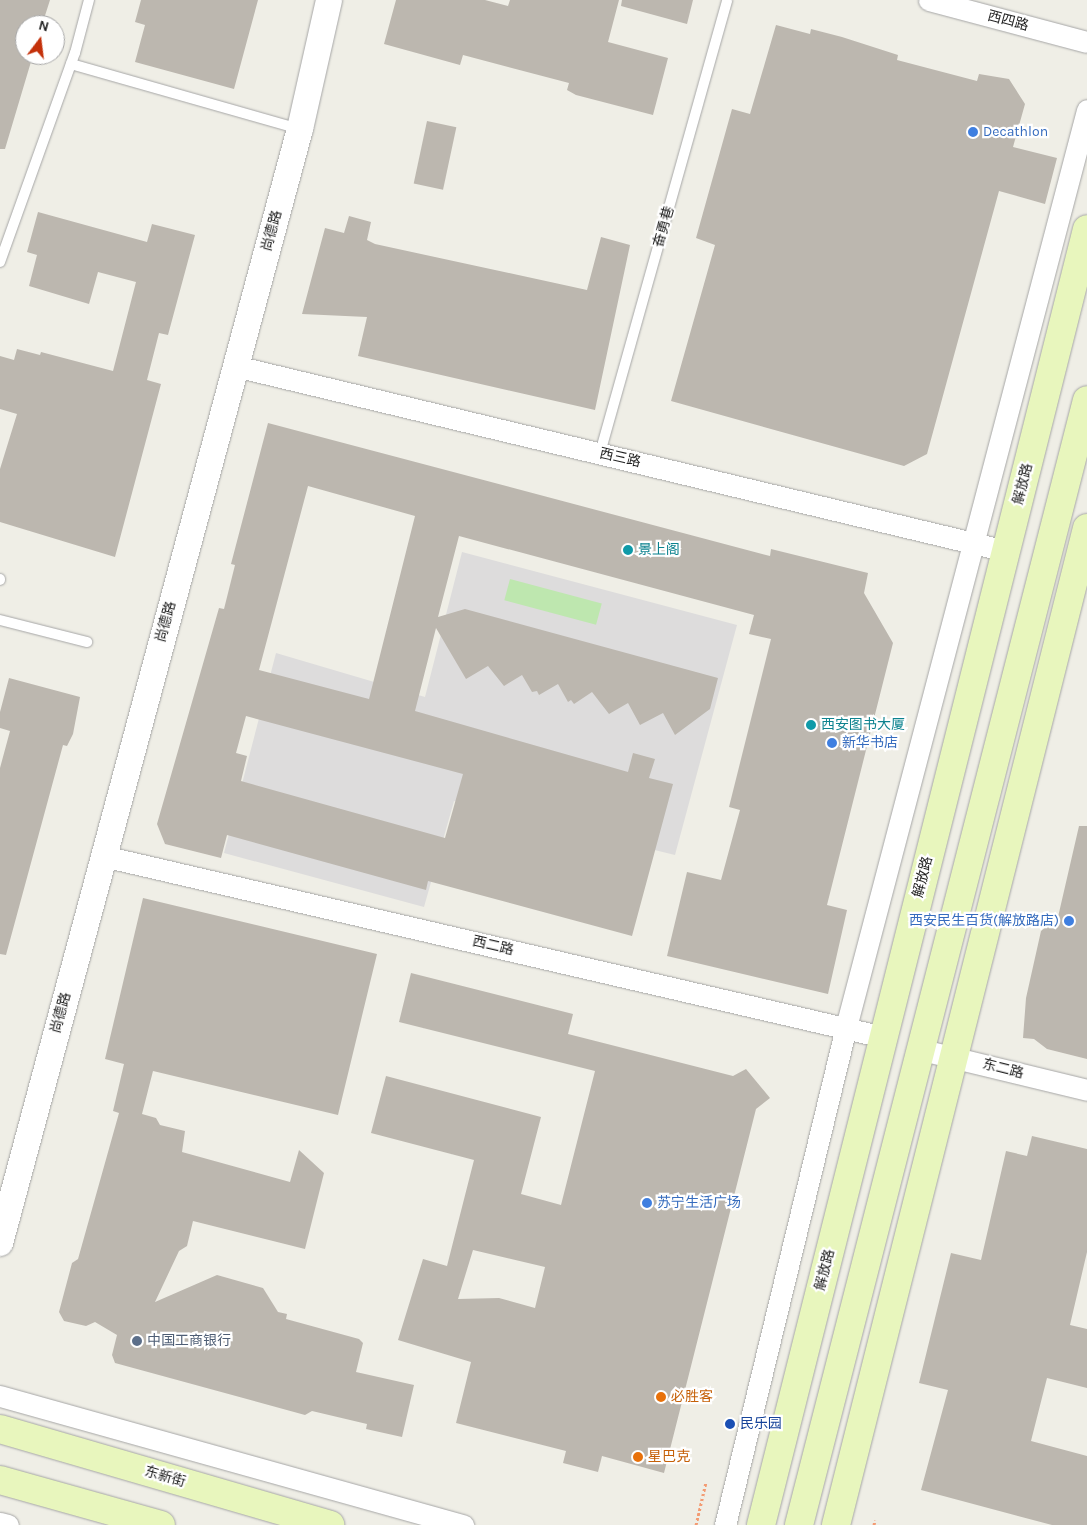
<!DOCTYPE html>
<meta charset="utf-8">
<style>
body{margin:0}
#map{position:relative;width:1087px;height:1525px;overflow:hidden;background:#efeee6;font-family:Karla,"Noto Sans SC",sans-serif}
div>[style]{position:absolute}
.residential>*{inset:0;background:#dddcdc}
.grass>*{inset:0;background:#bee7af;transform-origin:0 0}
.building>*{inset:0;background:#bcb7af;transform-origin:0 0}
.path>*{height:3px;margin-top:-1.5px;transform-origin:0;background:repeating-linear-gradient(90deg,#f39b73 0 2.5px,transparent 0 5px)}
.roads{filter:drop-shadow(0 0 1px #a6a6a6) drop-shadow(0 0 1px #a6a6a6)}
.service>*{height:10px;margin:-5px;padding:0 5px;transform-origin:5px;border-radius:5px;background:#fff}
.minor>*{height:21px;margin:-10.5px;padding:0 10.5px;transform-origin:10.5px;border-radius:10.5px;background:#fff}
.tertiary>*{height:26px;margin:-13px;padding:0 13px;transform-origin:13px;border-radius:13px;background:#fff}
.secondary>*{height:28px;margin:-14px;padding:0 14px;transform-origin:14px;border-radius:14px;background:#e8f6bd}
.dots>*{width:14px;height:14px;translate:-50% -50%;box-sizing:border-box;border:2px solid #fff;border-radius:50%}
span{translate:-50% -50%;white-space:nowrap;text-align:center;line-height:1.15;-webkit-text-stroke:4.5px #fff;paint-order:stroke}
.street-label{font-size:14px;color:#1f1f1f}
.shop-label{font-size:14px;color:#366cbe}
.left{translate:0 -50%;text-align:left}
.right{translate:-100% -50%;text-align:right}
.culture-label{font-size:14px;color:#0d838f}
.service-label{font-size:14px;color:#4e5e75}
.food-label{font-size:14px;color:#c56008}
.transit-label{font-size:14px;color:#164399}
.north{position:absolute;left:15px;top:15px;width:50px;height:50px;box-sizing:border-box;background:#fff;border:1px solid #a5a5a5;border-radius:50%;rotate:15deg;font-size:14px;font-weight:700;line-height:20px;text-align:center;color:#1f1f1f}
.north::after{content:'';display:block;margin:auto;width:18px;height:22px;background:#c4310a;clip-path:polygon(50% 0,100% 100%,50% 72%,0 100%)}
</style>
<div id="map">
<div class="residential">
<div style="clip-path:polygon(462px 552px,737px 625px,675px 855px,454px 801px,424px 907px,224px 853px,276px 653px,425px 697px)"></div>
</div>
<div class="grass">
<div style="left:510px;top:579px;width:95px;height:22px;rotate:15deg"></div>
</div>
<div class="building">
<div style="clip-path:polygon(0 0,50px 0,42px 25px,25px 25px,25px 55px,33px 55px,5px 149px,0 149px)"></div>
<div style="clip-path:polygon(141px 0,258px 0,234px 89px,135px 62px,145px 25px,135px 22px)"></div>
<div style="clip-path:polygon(396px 0,485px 0,508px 6px,510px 0,619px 0,608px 42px,668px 58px,653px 115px,576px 95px,567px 90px,569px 83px,463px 55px,460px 65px,384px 44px)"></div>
<div style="clip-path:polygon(622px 0,693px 0,687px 24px,621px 6px)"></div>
<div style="clip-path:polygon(776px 25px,810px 34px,811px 29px,842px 37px,898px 55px,897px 60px,977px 81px,979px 74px,1009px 79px,1025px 104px,1013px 147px,1057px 158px,1045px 204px,999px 191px,927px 454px,904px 466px,671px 401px,715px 245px,696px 238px,713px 177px,732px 109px,750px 114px)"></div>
<div style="left:427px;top:121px;width:30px;height:64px;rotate:12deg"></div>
<div style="clip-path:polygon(38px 212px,147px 242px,152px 224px,195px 235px,168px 335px,159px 333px,147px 380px,161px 384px,115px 557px,0 522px,0 469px,17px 414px,0 409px,0 356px,14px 360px,17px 349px,40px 355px,41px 352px,113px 371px,136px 282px,98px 272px,89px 304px,29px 286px,37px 255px,27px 252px)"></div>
<div style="clip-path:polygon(349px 216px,371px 222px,367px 240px,375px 244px,587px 290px,601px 237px,630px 245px,595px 410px,358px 356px,367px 317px,302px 314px,325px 228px,344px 233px)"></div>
<div style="clip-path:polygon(evenodd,268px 423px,770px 556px,771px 549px,868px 573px,864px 593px,893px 643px,827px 905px,847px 910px,828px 994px,667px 956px,687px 872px,721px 880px,740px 810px,729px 807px,771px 639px,749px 634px,754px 615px,459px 536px,438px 617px,465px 609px,718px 678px,710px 709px,675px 735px,663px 713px,640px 725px,628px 703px,609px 714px,592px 692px,574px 704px,571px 700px,568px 702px,558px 684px,539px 695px,537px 691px,532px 692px,522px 675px,504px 686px,488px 666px,466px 679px,436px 628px,415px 711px,628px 772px,633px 753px,655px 759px,649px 778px,673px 784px,632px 936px,428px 881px,426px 890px,227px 835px,221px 858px,165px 844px,157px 824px,219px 608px,224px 609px,235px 565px,231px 564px,268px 423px,308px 486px,415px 516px,369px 699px,259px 670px,308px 486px,268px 423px,246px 716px,463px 774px,445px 838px,241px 781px,247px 756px,236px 753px,246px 716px)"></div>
<div style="clip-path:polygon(9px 678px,80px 697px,73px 734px,67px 746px,63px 745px,6px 955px,0 954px,0 768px,10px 731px,0 728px,0 712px)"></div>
<div style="clip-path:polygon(1079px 826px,1087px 826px,1087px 1059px,1047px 1049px,1034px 1039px,1023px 1038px,1026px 998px,1041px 931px,1058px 917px)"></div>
<div style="clip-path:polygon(143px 898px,377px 954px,338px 1115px,153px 1071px,142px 1114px,156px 1118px,160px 1125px,185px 1131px,182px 1152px,290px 1182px,299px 1150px,324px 1173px,305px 1249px,193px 1221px,187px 1246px,179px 1251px,155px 1302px,217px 1275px,263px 1288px,278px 1312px,287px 1314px,286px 1319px,359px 1339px,363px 1343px,356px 1372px,414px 1385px,402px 1437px,366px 1429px,367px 1424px,312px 1411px,305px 1415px,115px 1363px,112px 1355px,117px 1335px,95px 1322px,86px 1326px,64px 1321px,59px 1312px,72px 1263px,78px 1259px,119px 1113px,113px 1111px,124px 1064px,105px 1059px)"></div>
<div style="clip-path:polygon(evenodd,411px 973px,573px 1014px,568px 1034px,733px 1076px,746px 1069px,770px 1098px,756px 1109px,664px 1473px,602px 1456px,598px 1472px,563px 1463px,566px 1451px,456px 1423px,471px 1362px,398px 1340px,423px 1259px,447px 1266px,474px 1160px,371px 1133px,386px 1076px,541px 1117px,521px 1194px,561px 1205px,595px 1071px,399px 1022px,411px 973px,473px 1250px,545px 1267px,535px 1308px,499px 1298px,458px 1299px,473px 1250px)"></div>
<div style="clip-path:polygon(1032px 1136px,1087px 1149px,1087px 1252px,1070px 1325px,1087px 1329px,1087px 1388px,1047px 1378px,1031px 1441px,1087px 1456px,1087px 1525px,1052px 1525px,921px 1490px,948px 1390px,919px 1383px,951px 1253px,981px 1260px,1006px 1151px,1027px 1156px)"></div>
</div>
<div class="path">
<div style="left:696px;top:1525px;width:44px;rotate:-76.9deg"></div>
<div style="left:874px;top:1525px;width:5px;rotate:-79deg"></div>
</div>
<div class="roads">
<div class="service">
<div style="left:71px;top:64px;width:237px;rotate:15.9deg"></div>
<div style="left:0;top:262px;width:222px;rotate:-70.3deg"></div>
<div style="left:75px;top:53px;width:55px;rotate:-75.2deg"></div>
<div style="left:600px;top:453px;width:470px;rotate:-74.3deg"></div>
<div style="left:0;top:579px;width:1px;rotate:90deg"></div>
<div style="left:0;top:620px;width:90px;rotate:14.2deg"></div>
</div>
<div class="minor">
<div style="left:929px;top:0;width:163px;rotate:14.9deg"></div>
<div style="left:235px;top:366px;width:793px;rotate:13.49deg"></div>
<div style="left:103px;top:856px;width:801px;rotate:13.06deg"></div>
<div style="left:918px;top:1049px;width:174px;rotate:13.6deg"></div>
<div style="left:0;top:1396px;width:481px;rotate:15.6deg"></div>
<div style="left:0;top:1523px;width:8px;rotate:14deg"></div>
<div style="left:725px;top:1525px;width:512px;rotate:-76.34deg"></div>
<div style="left:846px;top:1027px;width:948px;rotate:-75.27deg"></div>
</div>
<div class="tertiary">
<div style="left:0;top:1243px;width:1154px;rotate:-74.93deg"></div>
<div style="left:300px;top:129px;width:132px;rotate:-77.3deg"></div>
</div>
<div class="secondary">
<div style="left:0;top:1429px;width:344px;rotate:16.2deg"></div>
<div style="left:0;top:1480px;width:167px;rotate:15.6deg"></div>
<div style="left:761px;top:1525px;width:1336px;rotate:-75.88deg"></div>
<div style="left:799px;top:1525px;width:1161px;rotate:-75.64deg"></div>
<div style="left:836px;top:1525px;width:1028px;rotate:-75.87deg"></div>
</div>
</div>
<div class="dots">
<div style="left:973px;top:132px;background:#3f7fe0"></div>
<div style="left:628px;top:550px;background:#0f9aa8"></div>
<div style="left:811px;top:725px;background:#0f9aa8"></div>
<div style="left:832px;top:743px;background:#3f7fe0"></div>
<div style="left:1069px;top:921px;background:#3f7fe0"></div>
<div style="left:647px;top:1203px;background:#3f7fe0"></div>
<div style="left:137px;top:1341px;background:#5c6f8a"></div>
<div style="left:661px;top:1397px;background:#e8710a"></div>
<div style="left:730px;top:1424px;background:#1a4fb4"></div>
<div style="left:638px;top:1457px;background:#e8710a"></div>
</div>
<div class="street-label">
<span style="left:1008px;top:21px;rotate:15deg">西四路</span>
<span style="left:664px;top:227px;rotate:-74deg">奋勇巷</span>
<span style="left:272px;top:231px;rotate:-75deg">尚德路</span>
<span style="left:620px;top:458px;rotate:13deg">西三路</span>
<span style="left:1023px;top:484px;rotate:-76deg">解放路</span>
<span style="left:166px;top:622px;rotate:-75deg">尚德路</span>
<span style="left:923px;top:877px;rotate:-76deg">解放路</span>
<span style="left:493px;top:946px;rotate:13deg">西二路</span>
<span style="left:61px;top:1013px;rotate:-75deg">尚德路</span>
<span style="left:1003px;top:1069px;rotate:14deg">东二路</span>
<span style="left:825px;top:1270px;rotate:-76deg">解放路</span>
<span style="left:165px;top:1477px;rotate:16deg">东新街</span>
</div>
<div class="shop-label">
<span class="left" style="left:983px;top:132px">Decathlon</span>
<span class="left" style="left:842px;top:743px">新华书店</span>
<span class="right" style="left:1059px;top:921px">西安民生百货(解放路店)</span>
<span class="left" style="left:657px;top:1203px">苏宁生活广场</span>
</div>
<div class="culture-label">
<span class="left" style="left:638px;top:550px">景上阁</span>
<span class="left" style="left:821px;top:725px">西安图书大厦</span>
</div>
<div class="service-label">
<span class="left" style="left:147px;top:1341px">中国工商银行</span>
</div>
<div class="food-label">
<span class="left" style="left:671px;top:1397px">必胜客</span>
<span class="left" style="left:648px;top:1457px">星巴克</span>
</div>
<div class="transit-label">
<span class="left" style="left:740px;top:1424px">民乐园</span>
</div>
<div class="north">N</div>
</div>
